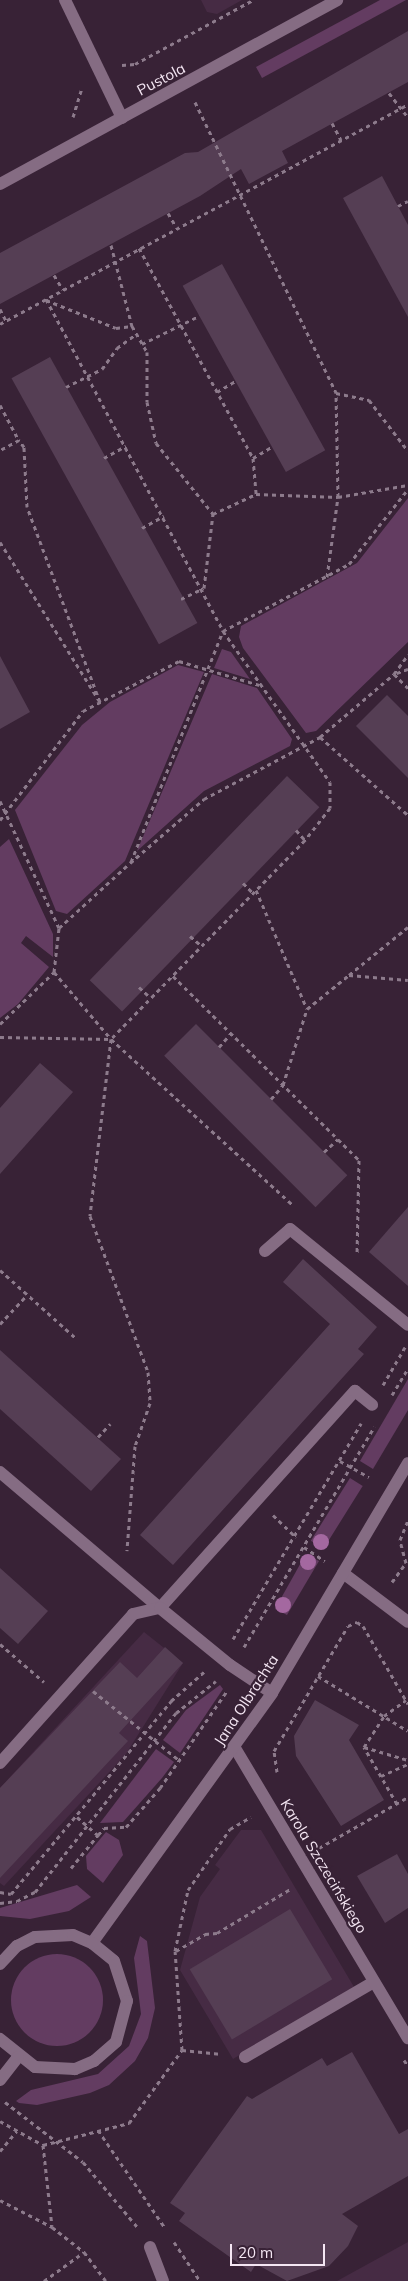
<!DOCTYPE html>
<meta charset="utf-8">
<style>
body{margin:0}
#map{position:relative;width:408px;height:2281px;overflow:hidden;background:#382236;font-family:Mulish,sans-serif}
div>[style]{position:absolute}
.built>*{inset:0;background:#462b44}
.green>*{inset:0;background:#633c61;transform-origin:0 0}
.round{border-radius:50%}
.building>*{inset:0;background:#553e54;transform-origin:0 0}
.path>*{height:3px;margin-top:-1.5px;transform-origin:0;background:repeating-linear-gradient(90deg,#8d7b8c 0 4px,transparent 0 8px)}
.service>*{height:12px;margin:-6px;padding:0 6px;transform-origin:6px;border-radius:6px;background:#856c83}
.minor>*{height:12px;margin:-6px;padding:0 6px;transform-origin:6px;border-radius:6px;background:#856c83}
.tertiary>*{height:12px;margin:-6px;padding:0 6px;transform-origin:6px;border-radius:6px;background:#856c83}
.trees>*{width:16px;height:16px;margin:-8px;border-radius:50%;background:#a468a0}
span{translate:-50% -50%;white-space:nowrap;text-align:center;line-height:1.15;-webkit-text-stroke:4.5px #382236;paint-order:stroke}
.street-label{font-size:15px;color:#f4e6f3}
.scale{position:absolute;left:230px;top:2244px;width:95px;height:22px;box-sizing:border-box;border:2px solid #f4e6f3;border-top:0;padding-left:6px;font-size:15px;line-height:18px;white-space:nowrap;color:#f4e6f3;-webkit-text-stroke:4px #382236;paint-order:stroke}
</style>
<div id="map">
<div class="built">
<div style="clip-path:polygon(201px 0,242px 0,217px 14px,207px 12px)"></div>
<div style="clip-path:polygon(144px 1632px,183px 1663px,126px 1754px,4px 1886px,0 1883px,0 1788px)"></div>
<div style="clip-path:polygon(241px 1830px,261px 1830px,354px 1987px,233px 2059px,180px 1970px,200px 1897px,220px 1869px,215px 1865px)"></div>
<div style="clip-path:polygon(408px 2242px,408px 2281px,337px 2281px)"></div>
</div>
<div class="green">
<div style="clip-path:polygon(380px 0,406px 0,262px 78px,256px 67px)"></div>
<div style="clip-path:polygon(408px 498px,408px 642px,316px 731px,306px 733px,243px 648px,239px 637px,241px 626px,357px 563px)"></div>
<div style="clip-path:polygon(222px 649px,231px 652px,250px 679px,214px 668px)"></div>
<div style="clip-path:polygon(178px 665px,204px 672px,125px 861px,67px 914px,56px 911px,15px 810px,82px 725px,110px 702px)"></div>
<div style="clip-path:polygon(212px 674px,257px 688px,292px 739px,290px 746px,204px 791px,137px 851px)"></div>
<div style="clip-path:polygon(9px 839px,53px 934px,53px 957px,26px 936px,21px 943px,49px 967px,18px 1004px,0 1018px,0 847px)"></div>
<div style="clip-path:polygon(408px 1379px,408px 1410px,373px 1469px,360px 1461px)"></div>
<div style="left:350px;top:1478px;width:15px;height:74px;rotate:32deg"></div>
<div style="clip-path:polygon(309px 1556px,319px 1561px,287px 1615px,275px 1609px,303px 1559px)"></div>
<div style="clip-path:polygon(220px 1685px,223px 1689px,180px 1753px,163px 1740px,186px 1710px)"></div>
<div style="clip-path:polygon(156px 1749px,174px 1762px,162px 1778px,123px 1822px,100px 1823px)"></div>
<div style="clip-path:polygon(106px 1832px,119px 1840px,123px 1855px,103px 1883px,87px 1869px,86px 1856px)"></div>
<div style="clip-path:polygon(77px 1885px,91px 1897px,69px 1911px,30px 1919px,0 1916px,0 1908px)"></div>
<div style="clip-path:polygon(140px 1936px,147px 1941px,155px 2008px,148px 2038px,135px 2061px,109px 2085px,90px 2093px,37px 2105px,19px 2103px,16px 2101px,31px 2090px,98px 2074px,129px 2046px,141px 2014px,134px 1958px)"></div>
<div class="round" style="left:11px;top:1954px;width:92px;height:92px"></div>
</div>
<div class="building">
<div style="clip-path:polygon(408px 31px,408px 82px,282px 151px,288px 163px,249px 184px,241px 169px,200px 196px,0 304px,0 253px,185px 153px,198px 152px)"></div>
<div style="clip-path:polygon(382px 176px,408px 225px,408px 317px,343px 198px)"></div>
<div style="left:222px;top:264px;width:213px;height:45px;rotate:61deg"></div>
<div style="left:50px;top:357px;width:304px;height:44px;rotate:61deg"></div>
<div style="clip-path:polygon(0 656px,30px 712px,0 729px)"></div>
<div style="clip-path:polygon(387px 695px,408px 716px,408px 778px,356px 726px)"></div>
<div style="left:287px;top:776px;width:45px;height:284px;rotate:44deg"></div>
<div style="left:196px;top:1024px;width:214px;height:45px;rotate:45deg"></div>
<div style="clip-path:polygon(40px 1063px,73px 1092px,0 1174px,0 1108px)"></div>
<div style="clip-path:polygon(408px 1207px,408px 1286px,369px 1252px)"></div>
<div style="clip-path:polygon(303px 1259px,377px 1327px,358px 1349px,364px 1354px,173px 1565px,140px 1535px,330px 1324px,283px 1282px)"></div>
<div style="clip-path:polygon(0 1350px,121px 1459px,91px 1491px,0 1409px)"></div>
<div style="clip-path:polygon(0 1568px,48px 1611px,18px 1644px,0 1628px)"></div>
<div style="clip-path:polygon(165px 1647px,183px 1663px,119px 1733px,128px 1741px,0 1878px,0 1788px,120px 1662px,137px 1678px)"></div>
<div style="clip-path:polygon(315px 1700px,359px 1725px,349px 1740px,384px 1800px,341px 1826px,296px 1756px,294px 1736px)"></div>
<div style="clip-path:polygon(397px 1854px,408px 1874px,408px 1908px,385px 1923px,357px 1876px)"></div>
<div style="left:290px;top:1909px;width:82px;height:117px;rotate:59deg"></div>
<div style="clip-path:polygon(352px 2052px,399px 2134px,408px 2129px,408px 2176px,342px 2214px,358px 2226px,348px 2246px,329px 2266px,287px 2281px,256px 2264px,251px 2272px,179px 2221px,185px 2213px,170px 2203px,247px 2096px,252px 2099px,322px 2058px,327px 2066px)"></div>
</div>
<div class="path">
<div style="left:122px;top:65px;width:13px;rotate:-4deg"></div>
<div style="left:135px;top:64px;width:134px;rotate:-28.5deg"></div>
<div style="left:389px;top:93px;width:31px;rotate:52deg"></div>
<div style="left:195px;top:102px;width:323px;rotate:64.1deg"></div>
<div style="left:336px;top:393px;width:34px;rotate:12deg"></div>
<div style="left:369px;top:400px;width:64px;rotate:52.6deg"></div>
<div style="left:73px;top:117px;width:31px;rotate:-73deg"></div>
<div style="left:332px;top:123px;width:19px;rotate:62deg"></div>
<div style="left:398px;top:206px;width:11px;rotate:-27deg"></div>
<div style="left:168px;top:213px;width:16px;rotate:60deg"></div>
<div style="left:111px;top:245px;width:84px;rotate:75.5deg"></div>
<div style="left:132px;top:326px;width:30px;rotate:60deg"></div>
<div style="left:147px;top:352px;width:50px;rotate:90deg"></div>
<div style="left:147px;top:402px;width:42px;rotate:77.6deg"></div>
<div style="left:156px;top:443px;width:91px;rotate:51.2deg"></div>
<div style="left:139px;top:248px;width:239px;rotate:61.5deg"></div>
<div style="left:253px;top:458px;width:36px;rotate:85deg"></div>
<div style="left:256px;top:494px;width:82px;rotate:2.1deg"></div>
<div style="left:338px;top:497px;width:71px;rotate:-9.7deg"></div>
<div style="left:54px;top:275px;width:17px;rotate:59deg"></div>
<div style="left:46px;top:299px;width:376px;rotate:61.9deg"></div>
<div style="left:223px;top:631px;width:185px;rotate:54.7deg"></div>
<div style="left:330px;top:782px;width:26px;rotate:90deg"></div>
<div style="left:330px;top:808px;width:41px;rotate:128deg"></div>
<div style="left:305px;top:840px;width:278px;rotate:134.3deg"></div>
<div style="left:111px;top:1039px;width:178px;rotate:96.8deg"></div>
<div style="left:90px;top:1216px;width:166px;rotate:69.6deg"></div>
<div style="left:148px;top:1372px;width:31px;rotate:86deg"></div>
<div style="left:150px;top:1403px;width:46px;rotate:109.2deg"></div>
<div style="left:135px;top:1446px;width:105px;rotate:94.4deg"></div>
<div style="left:46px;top:300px;width:75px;rotate:21.8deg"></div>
<div style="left:116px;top:328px;width:16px;rotate:-7deg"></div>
<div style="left:0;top:309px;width:13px;rotate:63deg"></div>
<div style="left:0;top:324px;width:464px;rotate:-28.3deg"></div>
<div style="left:142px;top:344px;width:64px;rotate:-26.2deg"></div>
<div style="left:66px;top:387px;width:40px;rotate:-26.6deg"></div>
<div style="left:102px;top:369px;width:26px;rotate:-54deg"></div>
<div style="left:117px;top:348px;width:24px;rotate:-36deg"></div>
<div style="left:217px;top:392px;width:21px;rotate:-31deg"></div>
<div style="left:0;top:405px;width:40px;rotate:62deg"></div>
<div style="left:19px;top:440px;width:21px;rotate:152deg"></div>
<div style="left:104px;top:458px;width:25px;rotate:-29deg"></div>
<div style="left:253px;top:458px;width:21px;rotate:-31deg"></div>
<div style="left:142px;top:528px;width:25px;rotate:-29deg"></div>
<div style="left:0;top:542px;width:189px;rotate:58deg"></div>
<div style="left:100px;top:702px;width:208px;rotate:-110.5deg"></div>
<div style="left:27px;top:507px;width:60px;rotate:-92.9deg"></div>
<div style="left:24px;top:447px;width:9px;rotate:-126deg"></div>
<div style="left:327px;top:577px;width:81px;rotate:-82.2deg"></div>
<div style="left:338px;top:497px;width:104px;rotate:-91.1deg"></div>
<div style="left:181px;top:599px;width:25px;rotate:-26deg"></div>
<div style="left:204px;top:588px;width:75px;rotate:-83.1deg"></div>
<div style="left:213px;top:514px;width:47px;rotate:-24.9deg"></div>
<div style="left:408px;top:669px;width:15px;rotate:160deg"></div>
<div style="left:394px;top:674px;width:20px;rotate:45deg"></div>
<div style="left:320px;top:737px;width:118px;rotate:41.6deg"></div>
<div style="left:0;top:801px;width:140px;rotate:65.1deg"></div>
<div style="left:0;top:820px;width:137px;rotate:-52.7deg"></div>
<div style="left:83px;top:711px;width:108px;rotate:-27.5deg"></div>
<div style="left:179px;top:661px;width:88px;rotate:16.6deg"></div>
<div style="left:296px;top:830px;width:13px;rotate:48deg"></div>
<div style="left:131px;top:862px;width:249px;rotate:-68.3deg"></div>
<div style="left:223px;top:631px;width:143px;rotate:-28deg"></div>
<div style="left:349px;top:564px;width:95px;rotate:-51.8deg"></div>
<div style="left:243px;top:883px;width:14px;rotate:45deg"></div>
<div style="left:256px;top:890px;width:129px;rotate:66.8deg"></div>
<div style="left:408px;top:927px;width:76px;rotate:140.9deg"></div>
<div style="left:349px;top:975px;width:59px;rotate:4.8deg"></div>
<div style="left:190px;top:936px;width:16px;rotate:40deg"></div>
<div style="left:54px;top:972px;width:88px;rotate:49.6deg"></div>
<div style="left:111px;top:1039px;width:246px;rotate:42.4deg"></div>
<div style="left:173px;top:976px;width:262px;rotate:44.7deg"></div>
<div style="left:359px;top:1160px;width:95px;rotate:91.2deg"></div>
<div style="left:139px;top:987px;width:16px;rotate:43deg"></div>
<div style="left:0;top:1024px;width:75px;rotate:-43.9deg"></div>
<div style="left:54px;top:972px;width:44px;rotate:-83.5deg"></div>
<div style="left:59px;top:928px;width:96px;rotate:-42.5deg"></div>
<div style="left:130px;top:863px;width:98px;rotate:-40.9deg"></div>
<div style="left:204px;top:799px;width:132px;rotate:-28.1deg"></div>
<div style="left:320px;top:737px;width:97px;rotate:-40.4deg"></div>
<div style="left:394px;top:674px;width:24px;rotate:-54deg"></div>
<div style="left:0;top:1037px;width:111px;rotate:1deg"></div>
<div style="left:219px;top:1047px;width:18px;rotate:-49deg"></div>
<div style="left:271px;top:1099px;width:18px;rotate:-49deg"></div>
<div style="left:283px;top:1085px;width:80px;rotate:-72.5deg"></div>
<div style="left:307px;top:1009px;width:54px;rotate:-39deg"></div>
<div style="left:324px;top:1152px;width:19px;rotate:-43deg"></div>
<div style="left:0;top:1270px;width:103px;rotate:41.9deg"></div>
<div style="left:0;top:1324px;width:40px;rotate:-47deg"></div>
<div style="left:383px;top:1385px;width:44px;rotate:-59.9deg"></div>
<div style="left:392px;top:1395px;width:31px;rotate:-59deg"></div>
<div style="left:98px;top:1437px;width:18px;rotate:-47deg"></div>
<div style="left:340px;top:1461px;width:33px;rotate:29deg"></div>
<div style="left:273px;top:1515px;width:32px;rotate:44deg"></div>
<div style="left:304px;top:1547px;width:25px;rotate:34deg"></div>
<div style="left:392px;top:1582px;width:24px;rotate:-54deg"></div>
<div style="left:406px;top:1563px;width:24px;rotate:-105deg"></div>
<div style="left:400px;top:1540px;width:22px;rotate:-68deg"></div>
<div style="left:233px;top:1639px;width:251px;rotate:-59.3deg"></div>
<div style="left:0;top:1644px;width:58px;rotate:40.8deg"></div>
<div style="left:244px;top:1647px;width:256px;rotate:-59.4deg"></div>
<div style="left:318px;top:1676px;width:105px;rotate:31.4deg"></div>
<div style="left:93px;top:1691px;width:112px;rotate:38.8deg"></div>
<div style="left:364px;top:1747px;width:46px;rotate:16.5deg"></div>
<div style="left:277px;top:1772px;width:21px;rotate:-98deg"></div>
<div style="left:274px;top:1751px;width:145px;rotate:-59.4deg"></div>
<div style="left:348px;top:1626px;width:10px;rotate:-24deg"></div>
<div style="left:357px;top:1622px;width:7px;rotate:34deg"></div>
<div style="left:363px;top:1626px;width:90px;rotate:60deg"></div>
<div style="left:381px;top:1776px;width:30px;rotate:-24deg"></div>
<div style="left:397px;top:1804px;width:66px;rotate:-120.1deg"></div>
<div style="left:364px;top:1747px;width:37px;rotate:-57deg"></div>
<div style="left:384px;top:1716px;width:27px;rotate:-36deg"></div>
<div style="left:77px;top:1817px;width:28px;rotate:41deg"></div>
<div style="left:98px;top:1835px;width:9px;rotate:-49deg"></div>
<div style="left:104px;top:1828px;width:22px;rotate:-3deg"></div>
<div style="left:126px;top:1827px;width:52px;rotate:-48.9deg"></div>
<div style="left:160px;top:1788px;width:118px;rotate:-55.4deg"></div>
<div style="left:319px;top:1848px;width:103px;rotate:-29.8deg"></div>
<div style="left:71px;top:1868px;width:43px;rotate:-50.7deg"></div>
<div style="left:0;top:1892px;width:11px;rotate:10deg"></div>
<div style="left:11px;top:1894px;width:251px;rotate:-50.3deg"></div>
<div style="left:171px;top:1701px;width:44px;rotate:-41.3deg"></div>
<div style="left:0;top:1903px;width:17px;rotate:-7deg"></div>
<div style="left:17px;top:1901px;width:20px;rotate:-27deg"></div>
<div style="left:35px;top:1892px;width:228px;rotate:-51.8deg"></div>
<div style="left:176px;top:1713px;width:51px;rotate:-38.7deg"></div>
<div style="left:176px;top:1951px;width:34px;rotate:-30deg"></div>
<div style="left:205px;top:1934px;width:12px;rotate:-5deg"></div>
<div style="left:217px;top:1933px;width:87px;rotate:-31deg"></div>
<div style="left:182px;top:2050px;width:40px;rotate:5.7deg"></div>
<div style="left:404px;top:2060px;width:7px;rotate:56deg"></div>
<div style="left:5px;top:2102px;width:98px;rotate:37.6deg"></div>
<div style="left:83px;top:2162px;width:87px;rotate:50.1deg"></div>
<div style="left:0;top:2121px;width:49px;rotate:29.2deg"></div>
<div style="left:43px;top:2145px;width:89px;rotate:-14.3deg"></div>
<div style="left:129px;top:2123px;width:90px;rotate:-54deg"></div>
<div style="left:182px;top:2050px;width:99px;rotate:-94deg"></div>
<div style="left:175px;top:1951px;width:62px;rotate:-78deg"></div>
<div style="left:188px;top:1890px;width:74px;rotate:-55.5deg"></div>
<div style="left:230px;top:1829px;width:24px;rotate:-30deg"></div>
<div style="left:98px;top:2130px;width:119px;rotate:55.6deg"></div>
<div style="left:43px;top:2145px;width:81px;rotate:83.7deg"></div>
<div style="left:0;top:2151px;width:26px;rotate:-50deg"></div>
<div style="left:0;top:2200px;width:59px;rotate:27.4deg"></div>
<div style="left:52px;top:2227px;width:41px;rotate:38deg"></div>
<div style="left:84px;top:2252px;width:36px;rotate:53deg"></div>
<div style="left:174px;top:2242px;width:47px;rotate:56.3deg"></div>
<div style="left:44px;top:2281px;width:49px;rotate:-35.9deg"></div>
</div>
<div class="service">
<div style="left:265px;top:1251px;width:33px;rotate:-41deg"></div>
<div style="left:290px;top:1229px;width:152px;rotate:39.1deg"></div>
<div style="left:0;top:1472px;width:210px;rotate:40.4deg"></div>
<div style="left:160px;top:1608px;width:292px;rotate:-48.1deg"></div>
<div style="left:355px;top:1391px;width:22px;rotate:39deg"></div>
<div style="left:0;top:1763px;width:200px;rotate:-48.2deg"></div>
<div style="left:133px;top:1614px;width:28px;rotate:-13deg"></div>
<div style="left:160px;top:1608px;width:90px;rotate:39.2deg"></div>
<div style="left:230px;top:1665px;width:50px;rotate:33.7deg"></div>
<div style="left:245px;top:2057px;width:149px;rotate:-30.2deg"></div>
</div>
<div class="minor">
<div style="left:65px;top:0;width:131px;rotate:64.2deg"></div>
<div style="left:0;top:184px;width:384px;rotate:-28.6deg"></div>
<div style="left:343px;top:1573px;width:81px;rotate:37deg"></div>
<div style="left:235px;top:1748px;width:338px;rotate:59.2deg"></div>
<div style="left:150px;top:2247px;width:36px;rotate:69deg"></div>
</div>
<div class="tertiary">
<div style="left:92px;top:1943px;width:308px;rotate:-54.2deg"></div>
<div style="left:272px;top:1693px;width:267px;rotate:-59.4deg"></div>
<div style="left:0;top:1964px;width:25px;rotate:-47deg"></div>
<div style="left:17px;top:1946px;width:20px;rotate:-27deg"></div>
<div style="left:35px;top:1937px;width:38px;rotate:-3deg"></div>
<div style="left:73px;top:1935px;width:21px;rotate:23deg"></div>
<div style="left:92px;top:1943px;width:28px;rotate:39deg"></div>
<div style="left:114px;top:1961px;width:42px;rotate:72deg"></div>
<div style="left:127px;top:2001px;width:42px;rotate:105deg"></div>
<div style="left:116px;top:2042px;width:29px;rotate:139deg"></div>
<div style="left:94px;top:2061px;width:21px;rotate:157deg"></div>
<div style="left:75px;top:2069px;width:40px;rotate:-177.1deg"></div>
<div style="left:35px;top:2067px;width:45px;rotate:-141.3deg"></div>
<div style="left:0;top:2080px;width:29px;rotate:-52deg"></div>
</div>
<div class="trees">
<div style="left:321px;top:1542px"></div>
<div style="left:308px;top:1562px"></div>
<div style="left:283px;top:1605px"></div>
</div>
<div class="street-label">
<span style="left:161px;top:79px;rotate:-28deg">Pustola</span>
<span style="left:246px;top:1700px;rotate:-57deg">Jana Olbrachta</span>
<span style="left:324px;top:1866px;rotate:59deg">Karola Szczecińskiego</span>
</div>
<div class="scale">20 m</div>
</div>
